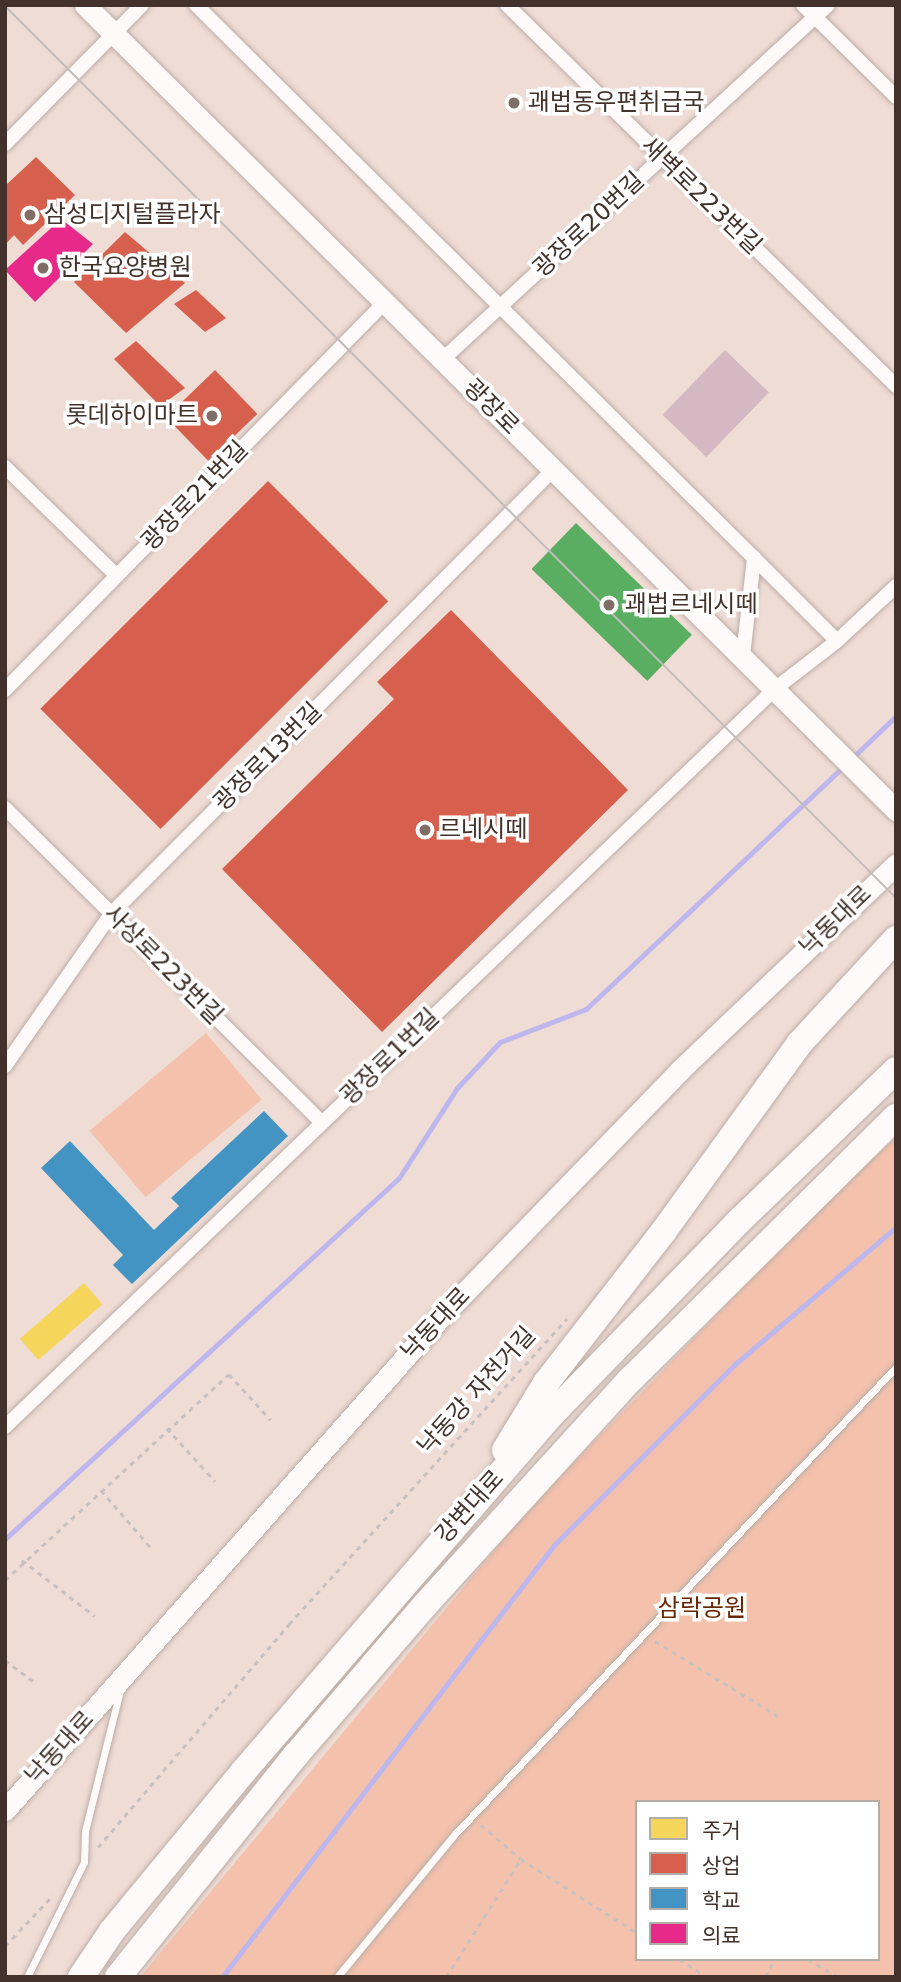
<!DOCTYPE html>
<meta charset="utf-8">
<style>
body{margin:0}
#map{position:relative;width:901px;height:1982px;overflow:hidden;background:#efdcd5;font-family:"DejaVu Sans","Noto Sans KR",sans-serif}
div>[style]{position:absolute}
.green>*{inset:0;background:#f3c1ac;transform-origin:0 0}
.homes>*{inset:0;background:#f6d55c;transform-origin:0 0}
.shops>*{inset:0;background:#d6604d;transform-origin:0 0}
.schools>*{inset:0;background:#4393c3}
.health>*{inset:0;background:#e7298a}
.public>*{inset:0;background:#5aae61;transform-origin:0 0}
.stream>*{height:5px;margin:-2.5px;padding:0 2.5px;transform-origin:2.5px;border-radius:2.5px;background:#beb7ee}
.building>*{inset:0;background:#d5b9c2;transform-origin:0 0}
.path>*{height:2.5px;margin-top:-1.25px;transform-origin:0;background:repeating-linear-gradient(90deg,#c9c1bf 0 5px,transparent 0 10px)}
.roads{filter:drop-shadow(0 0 2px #bcada6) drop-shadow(0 0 2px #bcada6)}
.lane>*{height:7px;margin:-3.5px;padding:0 3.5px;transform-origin:3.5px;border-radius:3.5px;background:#fdfaf9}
.street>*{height:14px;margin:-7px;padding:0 7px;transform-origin:7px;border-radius:7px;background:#fdfaf9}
.secondary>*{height:21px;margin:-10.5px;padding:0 10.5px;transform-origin:10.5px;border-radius:10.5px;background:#fdfaf9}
.highway>*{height:26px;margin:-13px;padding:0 13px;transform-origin:13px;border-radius:13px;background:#fdfaf9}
.tram>*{height:2px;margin:-1px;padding:0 1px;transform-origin:1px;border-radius:1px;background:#c2bdbb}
.dots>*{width:19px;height:19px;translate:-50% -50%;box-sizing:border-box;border:4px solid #fff;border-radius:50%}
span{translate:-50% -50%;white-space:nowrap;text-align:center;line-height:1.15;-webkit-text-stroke:7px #fff;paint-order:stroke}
.poi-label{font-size:24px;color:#42322b}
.left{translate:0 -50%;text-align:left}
.right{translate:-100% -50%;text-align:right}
.street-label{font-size:24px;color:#42322b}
.park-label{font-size:24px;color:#682601}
.frame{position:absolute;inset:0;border:7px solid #42322b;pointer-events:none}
.legend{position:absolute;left:635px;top:1800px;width:245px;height:161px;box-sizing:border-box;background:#fff;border:2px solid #b3adaa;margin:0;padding:9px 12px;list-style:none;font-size:21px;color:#42322b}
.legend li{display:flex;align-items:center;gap:14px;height:35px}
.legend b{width:35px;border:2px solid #b3adaa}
</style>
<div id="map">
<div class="green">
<div style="left:206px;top:1033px;width:87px;height:152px;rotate:50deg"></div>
<div style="clip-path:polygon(evenodd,896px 1138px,896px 1977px,140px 1977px,526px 1512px,844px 1183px,896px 1138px,637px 1802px,878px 1802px,878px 1959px,637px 1959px,637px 1802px)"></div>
</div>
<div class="homes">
<div style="left:84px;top:1283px;width:28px;height:85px;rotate:49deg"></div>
</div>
<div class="shops">
<div style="clip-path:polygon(36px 157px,75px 195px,23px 245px,14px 235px,5px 245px,5px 186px)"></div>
<div style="clip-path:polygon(125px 232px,185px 283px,126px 333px,74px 282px)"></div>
<div style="clip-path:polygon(196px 290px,226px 318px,205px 332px,174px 304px)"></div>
<div style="clip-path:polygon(136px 341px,185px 388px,160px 406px,114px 359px)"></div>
<div style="left:215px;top:370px;width:61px;height:68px;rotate:46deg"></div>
<div style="left:268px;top:481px;width:170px;height:322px;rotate:45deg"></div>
<div style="clip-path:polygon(451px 610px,628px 790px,382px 1032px,222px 869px,394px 699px,377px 682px)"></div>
</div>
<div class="schools">
<div style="clip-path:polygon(264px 1111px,288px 1136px,132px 1284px,113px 1265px,123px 1255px,41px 1168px,70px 1141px,154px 1230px,179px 1206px,171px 1198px)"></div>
</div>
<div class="health">
<div style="clip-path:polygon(61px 219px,93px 244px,35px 302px,5px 270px)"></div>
</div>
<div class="public">
<div style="left:576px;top:523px;width:161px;height:64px;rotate:44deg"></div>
</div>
<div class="stream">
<div style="left:852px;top:758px;width:61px;rotate:-43.7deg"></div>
<div style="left:5px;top:1539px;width:534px;rotate:-42.5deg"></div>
<div style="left:399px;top:1178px;width:107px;rotate:-57.2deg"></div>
<div style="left:457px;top:1088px;width:63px;rotate:-46.9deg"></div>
<div style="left:500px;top:1042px;width:92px;rotate:-21deg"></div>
<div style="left:586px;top:1009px;width:356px;rotate:-43.3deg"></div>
<div style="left:222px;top:1977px;width:545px;rotate:-52.46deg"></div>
<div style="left:554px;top:1545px;width:255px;rotate:-45deg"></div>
<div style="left:734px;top:1365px;width:213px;rotate:-40.4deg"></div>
</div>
<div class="building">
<div style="left:725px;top:350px;width:61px;height:90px;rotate:44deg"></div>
</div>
<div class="path">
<div style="left:167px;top:1428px;width:72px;rotate:47.8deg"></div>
<div style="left:101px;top:1490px;width:79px;rotate:49.1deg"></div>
<div style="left:22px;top:1560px;width:92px;rotate:37.5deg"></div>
<div style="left:5px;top:1580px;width:304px;rotate:-42.6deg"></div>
<div style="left:229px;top:1374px;width:62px;rotate:47.6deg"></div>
<div style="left:655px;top:1641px;width:144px;rotate:31.4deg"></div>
<div style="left:5px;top:1660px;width:38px;rotate:37deg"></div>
<div style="left:481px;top:1825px;width:52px;rotate:40.4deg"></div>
<div style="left:98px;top:1847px;width:294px;rotate:-49.4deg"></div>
<div style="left:289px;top:1624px;width:413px;rotate:-47.7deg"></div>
<div style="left:5px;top:1946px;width:70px;rotate:-46.7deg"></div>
<div style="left:679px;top:1959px;width:33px;rotate:33deg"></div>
<div style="left:808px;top:1959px;width:35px;rotate:31deg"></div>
<div style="left:446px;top:1977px;width:140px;rotate:-57.6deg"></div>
<div style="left:521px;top:1859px;width:138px;rotate:32.5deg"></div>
<div style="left:765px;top:1977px;width:21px;rotate:-61deg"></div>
</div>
<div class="roads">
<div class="lane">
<div style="left:27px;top:1977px;width:128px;rotate:-63.6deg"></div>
<div style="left:84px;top:1862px;width:31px;rotate:-88deg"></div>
<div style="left:85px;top:1831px;width:144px;rotate:-76deg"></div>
<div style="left:337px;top:1977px;width:184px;rotate:-50.5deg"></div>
<div style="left:454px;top:1835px;width:644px;rotate:-46.64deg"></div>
</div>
<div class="street">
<div style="left:196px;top:5px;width:786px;rotate:44.74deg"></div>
<div style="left:507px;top:5px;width:545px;rotate:44.4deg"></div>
<div style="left:803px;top:5px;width:131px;rotate:44.7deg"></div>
<div style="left:5px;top:144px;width:195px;rotate:-45.4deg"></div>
<div style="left:443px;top:359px;width:523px;rotate:-42.6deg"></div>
<div style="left:5px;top:467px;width:156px;rotate:44.2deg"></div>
<div style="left:743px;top:656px;width:99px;rotate:-83.6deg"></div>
<div style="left:754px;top:558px;width:117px;rotate:45deg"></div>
<div style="left:5px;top:690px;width:543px;rotate:-45.6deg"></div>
<div style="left:5px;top:808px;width:445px;rotate:44.8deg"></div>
<div style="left:5px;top:1066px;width:185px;rotate:-55.1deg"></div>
<div style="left:111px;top:914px;width:628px;rotate:-45.13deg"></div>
<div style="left:5px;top:1427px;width:1068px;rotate:-43.79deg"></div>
<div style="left:776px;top:688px;width:77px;rotate:-37.6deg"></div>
<div style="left:837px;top:641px;width:81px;rotate:-43deg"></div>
</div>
<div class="secondary">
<div style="left:85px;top:5px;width:1143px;rotate:44.79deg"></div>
<div style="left:5px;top:1810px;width:655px;rotate:-48.53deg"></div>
<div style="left:439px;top:1319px;width:347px;rotate:-45.9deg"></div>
<div style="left:680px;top:1070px;width:298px;rotate:-43.6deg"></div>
</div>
<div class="highway">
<div style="left:505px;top:1450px;width:79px;rotate:-58.5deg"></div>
<div style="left:546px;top:1383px;width:191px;rotate:-52.2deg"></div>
<div style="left:663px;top:1232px;width:232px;rotate:-54.1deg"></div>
<div style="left:799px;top:1044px;width:143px;rotate:-47.3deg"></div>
<div style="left:81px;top:1977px;width:55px;rotate:-56deg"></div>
<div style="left:112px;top:1931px;width:206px;rotate:-50.5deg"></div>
<div style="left:243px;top:1772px;width:473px;rotate:-49.2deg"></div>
<div style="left:552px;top:1414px;width:267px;rotate:-45.9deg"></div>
<div style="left:738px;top:1222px;width:219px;rotate:-43.9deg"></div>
<div style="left:118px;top:1977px;width:285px;rotate:-51.3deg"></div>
<div style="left:296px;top:1755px;width:199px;rotate:-49.3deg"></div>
<div style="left:426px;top:1604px;width:304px;rotate:-47.7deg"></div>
<div style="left:631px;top:1379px;width:373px;rotate:-44.7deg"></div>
</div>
</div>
<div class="tram">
<div style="left:5px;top:6px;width:1261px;rotate:45.03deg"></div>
</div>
<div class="dots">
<div style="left:514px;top:103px;background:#7f6e66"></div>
<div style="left:30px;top:215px;background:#7f6e66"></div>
<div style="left:43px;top:268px;background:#7f6e66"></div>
<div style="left:212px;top:416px;background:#7f6e66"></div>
<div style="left:609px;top:605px;background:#7f6e66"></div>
<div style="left:425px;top:830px;background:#7f6e66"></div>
</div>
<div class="poi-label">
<span class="left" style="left:528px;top:103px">괘법동우편취급국</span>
<span class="left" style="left:44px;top:215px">삼성디지털플라자</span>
<span class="left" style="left:59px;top:268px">한국요양병원</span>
<span class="right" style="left:198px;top:416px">롯데하이마트</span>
<span class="left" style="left:625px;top:605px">괘법르네시떼</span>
<span class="left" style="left:439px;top:830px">르네시떼</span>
</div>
<div class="street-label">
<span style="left:701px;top:196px;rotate:44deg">새벽로223번길</span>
<span style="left:589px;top:225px;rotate:-43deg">광장로20번길</span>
<span style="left:491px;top:407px;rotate:45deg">광장로</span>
<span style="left:195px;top:496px;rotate:-46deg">광장로21번길</span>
<span style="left:268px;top:757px;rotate:-45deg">광장로13번길</span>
<span style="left:836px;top:921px;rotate:-44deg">낙동대로</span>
<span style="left:163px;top:965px;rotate:45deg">사상로223번길</span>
<span style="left:390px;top:1057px;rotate:-44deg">광장로1번길</span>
<span style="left:436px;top:1324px;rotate:-47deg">낙동대로</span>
<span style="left:477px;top:1391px;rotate:-48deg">낙동강 자전거길</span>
<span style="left:470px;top:1507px;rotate:-48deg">강변대로</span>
<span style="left:60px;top:1748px;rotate:-48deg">낙동대로</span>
</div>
<div class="park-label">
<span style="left:702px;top:1609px">삼락공원</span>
</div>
<div class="frame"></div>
<ul class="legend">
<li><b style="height:19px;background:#f6d55c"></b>주거</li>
<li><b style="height:19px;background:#d6604d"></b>상업</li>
<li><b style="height:19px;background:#4393c3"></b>학교</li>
<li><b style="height:19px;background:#e7298a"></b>의료</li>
</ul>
</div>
